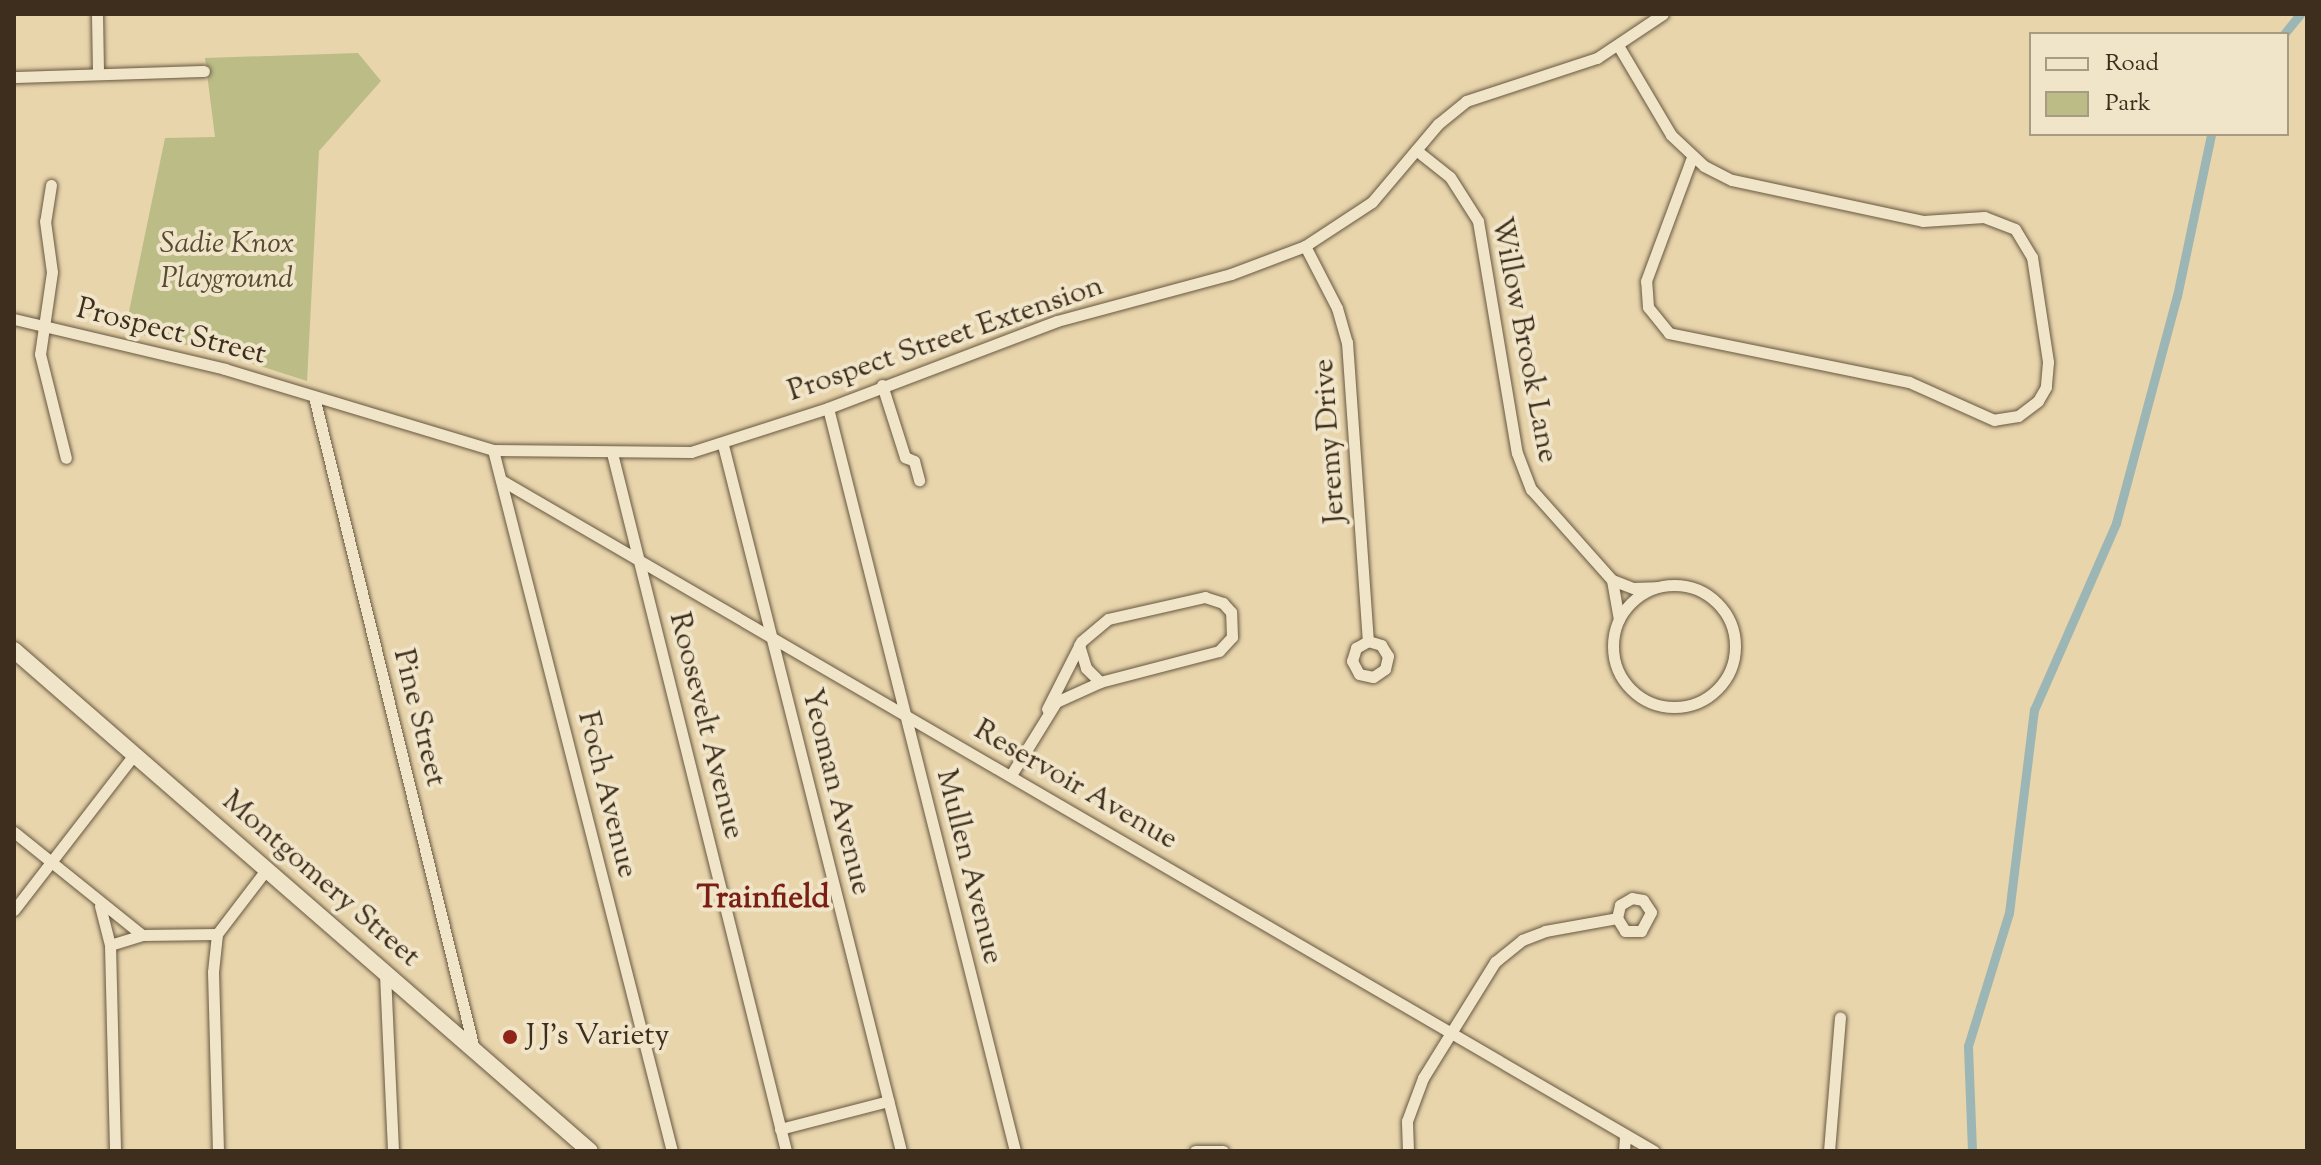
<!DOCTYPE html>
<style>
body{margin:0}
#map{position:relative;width:2321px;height:1165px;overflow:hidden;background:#e8d5ac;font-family:"Sorts Mill Goudy",serif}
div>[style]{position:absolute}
.green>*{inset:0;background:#bbbc86}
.canal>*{height:9px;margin:-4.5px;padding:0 4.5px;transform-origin:4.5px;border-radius:4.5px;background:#9bb6b4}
.roads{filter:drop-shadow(0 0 2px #685841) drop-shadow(0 0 2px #685841)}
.minor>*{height:11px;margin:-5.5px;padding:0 5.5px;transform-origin:5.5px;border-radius:5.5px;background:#f0e4c9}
.minor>.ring{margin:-5.5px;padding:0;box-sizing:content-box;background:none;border:11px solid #f0e4c9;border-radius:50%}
.secondary>*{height:16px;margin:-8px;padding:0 8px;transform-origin:8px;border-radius:8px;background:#f0e4c9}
.dots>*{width:22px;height:22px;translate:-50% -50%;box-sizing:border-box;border:4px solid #f0e4c9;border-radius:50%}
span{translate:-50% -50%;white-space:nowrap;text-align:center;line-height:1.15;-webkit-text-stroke:8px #f0e4c9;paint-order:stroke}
.park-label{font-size:30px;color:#564a32;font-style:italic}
.street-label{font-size:30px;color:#3d2e1d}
.poi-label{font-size:30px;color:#3d2e1d}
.left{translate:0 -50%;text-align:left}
.neighbourhood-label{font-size:32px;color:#7a1f14;font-weight:700}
.frame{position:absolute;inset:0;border:16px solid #3d2e1d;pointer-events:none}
.legend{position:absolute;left:2029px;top:32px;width:260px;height:104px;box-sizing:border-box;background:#f0e4c9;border:2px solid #a89b84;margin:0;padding:10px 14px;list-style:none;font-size:24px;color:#3d2e1d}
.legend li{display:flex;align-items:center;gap:16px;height:40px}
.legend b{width:40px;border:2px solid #a89b84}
</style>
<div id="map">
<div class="green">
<div style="clip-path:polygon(358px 53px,381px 81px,319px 151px,307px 381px,216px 352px,125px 331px,165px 138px,215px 137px,205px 58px)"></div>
</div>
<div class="canal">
<div style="left:2284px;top:34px;width:26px;rotate:-51deg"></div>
<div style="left:1972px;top:1151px;width:105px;rotate:-92.2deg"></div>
<div style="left:1968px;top:1046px;width:139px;rotate:-72.9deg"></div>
<div style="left:2009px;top:913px;width:205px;rotate:-83deg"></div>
<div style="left:2034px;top:710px;width:204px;rotate:-66.3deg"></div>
<div style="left:2116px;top:523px;width:235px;rotate:-75deg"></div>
<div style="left:2177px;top:296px;width:166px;rotate:-78.1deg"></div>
</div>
<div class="roads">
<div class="minor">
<div style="left:97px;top:14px;width:60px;rotate:89deg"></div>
<div style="left:1619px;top:47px;width:102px;rotate:59.4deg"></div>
<div style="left:1671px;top:135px;width:45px;rotate:43.2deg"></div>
<div style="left:1704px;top:166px;width:31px;rotate:27deg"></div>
<div style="left:1732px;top:180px;width:195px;rotate:12.1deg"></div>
<div style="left:1923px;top:221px;width:61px;rotate:-3.8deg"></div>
<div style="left:1984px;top:217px;width:33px;rotate:21deg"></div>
<div style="left:2015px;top:229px;width:33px;rotate:59deg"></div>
<div style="left:2032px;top:257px;width:106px;rotate:81.3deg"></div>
<div style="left:2048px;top:362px;width:25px;rotate:95deg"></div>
<div style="left:2046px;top:387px;width:16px;rotate:120deg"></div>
<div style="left:2038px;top:401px;width:25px;rotate:143deg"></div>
<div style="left:2018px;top:416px;width:24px;rotate:171deg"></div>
<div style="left:1994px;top:420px;width:93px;rotate:-155.9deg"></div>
<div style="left:1909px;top:382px;width:245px;rotate:-168.5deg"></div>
<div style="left:1669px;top:333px;width:33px;rotate:-129deg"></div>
<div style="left:1648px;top:307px;width:26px;rotate:-94deg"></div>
<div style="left:1646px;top:281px;width:132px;rotate:-69.6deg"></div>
<div style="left:14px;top:77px;width:190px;rotate:-1.8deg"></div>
<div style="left:1416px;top:150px;width:43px;rotate:38.5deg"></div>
<div style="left:1450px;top:177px;width:52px;rotate:57.5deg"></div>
<div style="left:1478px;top:221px;width:235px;rotate:80.5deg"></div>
<div style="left:1517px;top:453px;width:39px;rotate:69deg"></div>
<div style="left:1531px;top:489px;width:122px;rotate:48.3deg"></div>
<div style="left:1612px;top:580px;width:22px;rotate:21deg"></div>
<div style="left:1633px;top:588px;width:23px;rotate:-2deg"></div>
<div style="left:51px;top:185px;width:36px;rotate:99deg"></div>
<div style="left:45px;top:221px;width:51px;rotate:82.2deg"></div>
<div style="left:52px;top:272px;width:83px;rotate:98.3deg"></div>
<div style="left:40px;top:354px;width:107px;rotate:76deg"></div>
<div style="left:1305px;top:246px;width:70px;rotate:62.7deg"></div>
<div style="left:1337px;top:308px;width:35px;rotate:74deg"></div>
<div style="left:1347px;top:342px;width:300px;rotate:86deg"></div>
<div style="left:1368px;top:641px;width:14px;rotate:17deg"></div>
<div style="left:1381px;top:645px;width:13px;rotate:58deg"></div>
<div style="left:1388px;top:656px;width:13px;rotate:103deg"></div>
<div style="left:1385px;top:669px;width:14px;rotate:146deg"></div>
<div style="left:1373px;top:677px;width:14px;rotate:-168deg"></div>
<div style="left:1359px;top:674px;width:15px;rotate:-118deg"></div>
<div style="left:1352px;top:661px;width:14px;rotate:-73deg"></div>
<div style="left:1356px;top:648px;width:14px;rotate:-30deg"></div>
<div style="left:14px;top:319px;width:217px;rotate:13.3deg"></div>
<div style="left:225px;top:369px;width:280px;rotate:16.8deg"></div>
<div style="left:493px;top:450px;width:198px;rotate:0.6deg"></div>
<div style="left:691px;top:452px;width:144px;rotate:-17.8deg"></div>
<div style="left:828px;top:408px;width:245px;rotate:-20.8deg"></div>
<div style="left:1057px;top:321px;width:180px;rotate:-15.1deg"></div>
<div style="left:1231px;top:274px;width:79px;rotate:-20.7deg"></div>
<div style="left:1305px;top:246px;width:80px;rotate:-33.3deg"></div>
<div style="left:1372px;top:202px;width:102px;rotate:-49.8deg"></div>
<div style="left:1438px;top:124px;width:36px;rotate:-39deg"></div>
<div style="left:1466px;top:101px;width:138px;rotate:-18.2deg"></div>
<div style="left:1597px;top:58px;width:79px;rotate:-33.7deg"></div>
<div style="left:882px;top:385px;width:76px;rotate:72.3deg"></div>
<div style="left:905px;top:457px;width:10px;rotate:24deg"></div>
<div style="left:914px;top:461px;width:20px;rotate:75deg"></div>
<div style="left:314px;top:397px;width:671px;rotate:76.21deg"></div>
<div style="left:828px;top:408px;width:766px;rotate:75.87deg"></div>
<div style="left:723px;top:445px;width:728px;rotate:75.85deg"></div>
<div style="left:493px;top:450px;width:723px;rotate:75.68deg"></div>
<div style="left:612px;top:453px;width:719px;rotate:76deg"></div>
<div style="left:501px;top:480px;width:1334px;rotate:30.2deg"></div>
<div style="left:1612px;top:580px;width:40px;rotate:80deg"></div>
<div class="ring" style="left:1613px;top:585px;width:111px;height:111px"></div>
<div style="left:1079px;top:645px;width:24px;rotate:73deg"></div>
<div style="left:1086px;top:668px;width:20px;rotate:45deg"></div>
<div style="left:1011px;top:775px;width:86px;rotate:-58.3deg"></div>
<div style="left:1056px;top:702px;width:48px;rotate:-24.4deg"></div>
<div style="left:1100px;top:682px;width:123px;rotate:-14.6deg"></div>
<div style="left:1219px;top:651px;width:19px;rotate:-47deg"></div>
<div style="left:1232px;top:637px;width:25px;rotate:-92deg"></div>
<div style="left:1231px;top:612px;width:12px;rotate:-132deg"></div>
<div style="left:1223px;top:603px;width:19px;rotate:-162deg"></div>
<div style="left:1205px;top:597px;width:99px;rotate:167.2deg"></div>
<div style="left:1108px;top:619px;width:35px;rotate:140deg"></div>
<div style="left:1081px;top:642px;width:75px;rotate:116.9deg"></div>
<div style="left:14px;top:832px;width:164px;rotate:38.8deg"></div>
<div style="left:142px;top:935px;width:75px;rotate:-0.8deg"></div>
<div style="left:100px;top:906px;width:40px;rotate:75.6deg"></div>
<div style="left:110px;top:945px;width:206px;rotate:88.6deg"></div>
<div style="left:14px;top:910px;width:196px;rotate:-52.3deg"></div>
<div style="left:110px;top:945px;width:34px;rotate:-17deg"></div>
<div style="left:385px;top:974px;width:177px;rotate:87.4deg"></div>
<div style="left:780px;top:1129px;width:112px;rotate:-14.5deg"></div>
<div style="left:218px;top:1151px;width:179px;rotate:-91.6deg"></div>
<div style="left:213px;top:972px;width:38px;rotate:-84deg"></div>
<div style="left:217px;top:934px;width:81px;rotate:-52.6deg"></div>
<div style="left:1195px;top:1151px;width:28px"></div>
<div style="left:1408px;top:1151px;width:30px;rotate:-92deg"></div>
<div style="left:1407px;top:1121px;width:46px;rotate:-69.6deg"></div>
<div style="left:1423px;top:1078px;width:137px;rotate:-58.2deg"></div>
<div style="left:1495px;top:962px;width:35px;rotate:-39deg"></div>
<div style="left:1522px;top:940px;width:25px;rotate:-21deg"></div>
<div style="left:1545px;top:931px;width:73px;rotate:-10.2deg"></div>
<div style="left:1617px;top:918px;width:15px;rotate:58deg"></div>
<div style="left:1625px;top:931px;width:16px"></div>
<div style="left:1641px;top:931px;width:21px;rotate:-62deg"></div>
<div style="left:1651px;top:912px;width:14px;rotate:-124deg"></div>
<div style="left:1643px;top:900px;width:11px;rotate:-170deg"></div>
<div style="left:1632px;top:898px;width:14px;rotate:150deg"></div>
<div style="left:1620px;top:905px;width:13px;rotate:103deg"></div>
<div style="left:1624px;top:1151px;width:16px;rotate:-86deg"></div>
<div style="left:1829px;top:1151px;width:134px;rotate:-85.3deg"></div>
</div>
<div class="secondary">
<div style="left:14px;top:650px;width:763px;rotate:41.02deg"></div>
</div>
</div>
<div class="dots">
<div style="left:510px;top:1037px;background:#8f2418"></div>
</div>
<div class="park-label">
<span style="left:227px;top:262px">Sadie Knox<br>Playground</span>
</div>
<div class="street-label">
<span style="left:171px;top:333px;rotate:14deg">Prospect Street</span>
<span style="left:946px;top:340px;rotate:-19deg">Prospect Street Extension</span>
<span style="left:1523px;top:340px;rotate:79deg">Willow Brook Lane</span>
<span style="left:1331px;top:441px;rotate:-94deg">Jeremy Drive</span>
<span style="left:418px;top:718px;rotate:76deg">Pine Street</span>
<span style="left:705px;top:726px;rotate:76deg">Roosevelt Avenue</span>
<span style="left:1075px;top:786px;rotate:30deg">Reservoir Avenue</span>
<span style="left:835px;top:792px;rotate:76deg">Yeoman Avenue</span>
<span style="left:606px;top:795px;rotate:76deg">Foch Avenue</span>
<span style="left:968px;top:867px;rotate:76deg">Mullen Avenue</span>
<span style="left:320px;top:880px;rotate:41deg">Montgomery Street</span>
</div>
<div class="poi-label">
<span class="left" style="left:526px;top:1037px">J J's Variety</span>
</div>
<div class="neighbourhood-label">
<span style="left:763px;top:899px">Trainfield</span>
</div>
<div class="frame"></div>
<ul class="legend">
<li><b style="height:10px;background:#f0e4c9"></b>Road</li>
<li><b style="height:22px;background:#bbbc86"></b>Park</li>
</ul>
</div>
